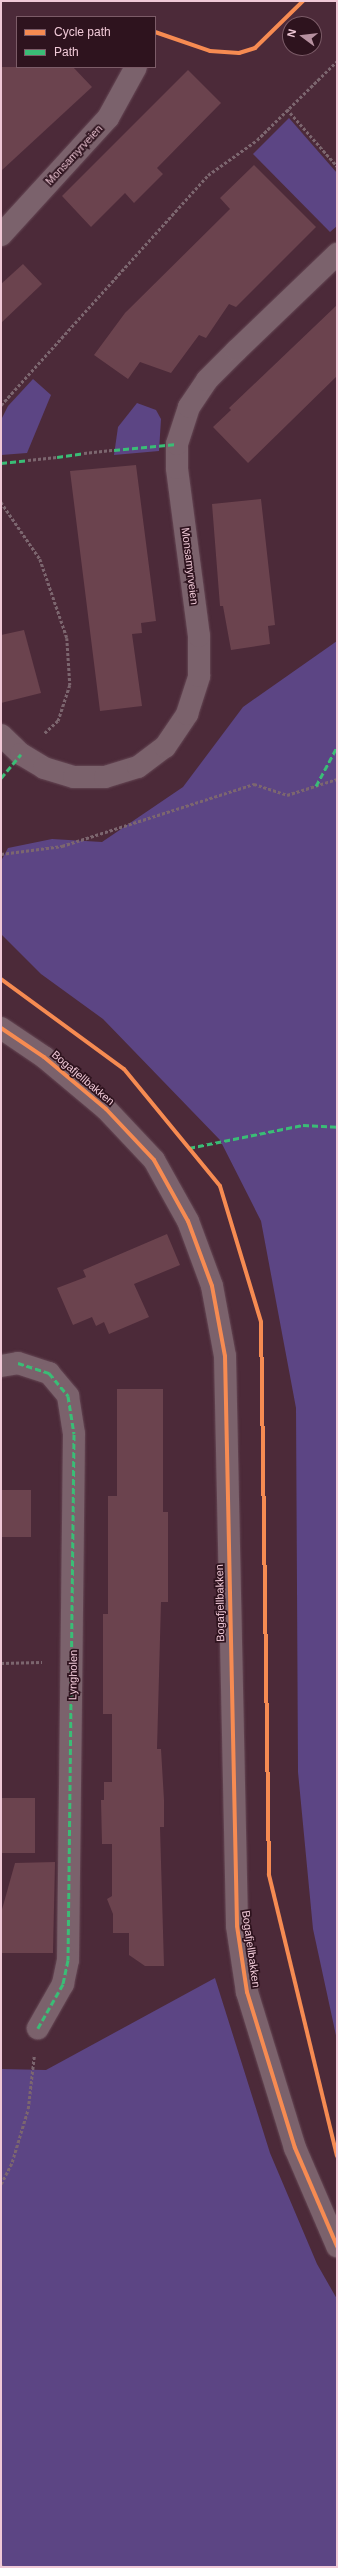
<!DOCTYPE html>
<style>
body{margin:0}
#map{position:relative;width:338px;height:2568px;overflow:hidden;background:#4c2a39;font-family:Arial,sans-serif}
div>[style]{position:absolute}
.green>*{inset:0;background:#5c4584}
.building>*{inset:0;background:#6b434e;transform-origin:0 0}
.path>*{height:2.5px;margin-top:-1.25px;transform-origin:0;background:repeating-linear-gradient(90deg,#7c666f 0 3px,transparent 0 5px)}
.roads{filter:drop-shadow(0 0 1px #654754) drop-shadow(0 0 1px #654754)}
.minor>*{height:22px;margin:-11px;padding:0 11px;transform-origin:11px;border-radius:11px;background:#7b626c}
.quiet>*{height:3px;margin-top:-1.5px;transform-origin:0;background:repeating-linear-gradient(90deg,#3abd76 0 6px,transparent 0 9px)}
.cycleway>*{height:4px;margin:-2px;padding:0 2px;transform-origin:2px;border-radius:2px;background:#f68b52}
span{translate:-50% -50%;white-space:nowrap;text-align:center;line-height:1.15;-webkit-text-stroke:3.5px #2e131e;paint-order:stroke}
.street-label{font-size:11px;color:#f0c9d7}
.frame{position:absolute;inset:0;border:2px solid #f0c9d7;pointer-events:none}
.legend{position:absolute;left:16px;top:16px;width:140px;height:52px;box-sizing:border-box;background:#2e131e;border:1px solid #7c5c68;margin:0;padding:5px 7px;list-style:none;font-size:12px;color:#f0c9d7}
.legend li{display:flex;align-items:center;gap:8px;height:20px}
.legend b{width:20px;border:1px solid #7c5c68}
.north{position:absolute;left:282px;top:16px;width:40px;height:40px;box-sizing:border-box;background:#2e131e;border:1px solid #7c5c68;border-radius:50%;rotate:285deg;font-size:11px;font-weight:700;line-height:16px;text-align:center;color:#f0c9d7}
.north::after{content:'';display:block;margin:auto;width:14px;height:18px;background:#b791a0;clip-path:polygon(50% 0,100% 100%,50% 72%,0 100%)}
</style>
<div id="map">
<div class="green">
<div style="clip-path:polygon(289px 118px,337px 173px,337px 226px,330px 232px,253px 154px)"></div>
<div style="clip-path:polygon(33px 379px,51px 395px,27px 453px,1px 455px,1px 420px,8px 406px)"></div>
<div style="clip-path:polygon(137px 403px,156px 410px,161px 419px,159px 451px,114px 455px,118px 427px)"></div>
<div style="clip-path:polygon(337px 641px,337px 2040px,313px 1929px,298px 1772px,296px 1408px,261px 1221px,220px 1140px,103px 1019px,41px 974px,1px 934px,1px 861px,8px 848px,52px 839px,102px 842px,183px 787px,243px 707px)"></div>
<div style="clip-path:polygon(215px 1978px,270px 2153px,317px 2264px,337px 2299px,337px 2567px,1px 2567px,1px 2069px,46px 2070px)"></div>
</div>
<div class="building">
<div style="clip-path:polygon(1px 67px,73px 67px,92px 87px,1px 171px)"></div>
<div style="clip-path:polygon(188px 70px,221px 103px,157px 168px,163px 174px,134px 203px,125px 193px,91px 227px,62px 196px)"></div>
<div style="clip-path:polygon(254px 165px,316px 227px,236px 307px,229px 304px,206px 338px,199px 335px,171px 373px,140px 362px,128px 379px,94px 355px,125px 313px,230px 209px,220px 198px)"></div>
<div style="clip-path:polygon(23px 264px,42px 284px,1px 323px,1px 284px)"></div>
<div style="clip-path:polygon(337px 305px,337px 376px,248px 463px,213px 427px,231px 410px,229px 408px)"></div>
<div style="clip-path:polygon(136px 465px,156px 621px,141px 623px,142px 633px,132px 634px,142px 706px,100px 711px,70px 471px)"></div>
<div style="clip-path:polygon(261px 499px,275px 625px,268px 626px,270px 644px,231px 650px,223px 606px,220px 606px,212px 504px)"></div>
<div style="clip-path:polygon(24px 630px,41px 693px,1px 703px,1px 635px)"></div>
<div style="clip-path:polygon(167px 1234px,180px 1265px,134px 1284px,149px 1317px,109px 1334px,104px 1322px,96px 1326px,92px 1317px,73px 1325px,57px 1288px,86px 1277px,83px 1270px)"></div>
<div style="clip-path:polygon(117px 1389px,163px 1389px,163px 1512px,168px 1512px,168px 1602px,161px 1602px,157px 1749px,161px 1749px,164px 1800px,164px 1827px,160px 1827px,164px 1966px,145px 1966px,129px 1955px,129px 1933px,113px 1933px,113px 1914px,107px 1899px,112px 1896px,112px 1844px,102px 1844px,101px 1800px,104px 1800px,104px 1782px,112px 1782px,112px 1714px,103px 1714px,103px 1614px,108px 1614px,108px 1496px,117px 1496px)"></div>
<div style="left:1px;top:1490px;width:30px;height:47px"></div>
<div style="left:1px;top:1798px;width:34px;height:55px"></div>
<div style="clip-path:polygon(55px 1862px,53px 1953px,1px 1953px,1px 1913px,15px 1863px)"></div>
</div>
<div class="path">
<div style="left:287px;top:109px;width:76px;rotate:48.7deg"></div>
<div style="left:1px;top:405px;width:309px;rotate:-48deg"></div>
<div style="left:208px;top:175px;width:60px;rotate:-35.5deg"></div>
<div style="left:257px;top:140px;width:112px;rotate:-44.6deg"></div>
<div style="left:84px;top:453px;width:30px;rotate:-6deg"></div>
<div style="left:28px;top:460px;width:29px;rotate:-6deg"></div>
<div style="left:1px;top:502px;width:69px;rotate:55.6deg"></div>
<div style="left:40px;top:559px;width:83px;rotate:71.1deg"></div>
<div style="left:67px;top:638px;width:47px;rotate:86.3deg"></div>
<div style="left:70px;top:685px;width:38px;rotate:108deg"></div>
<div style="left:58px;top:721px;width:18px;rotate:137deg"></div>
<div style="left:1px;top:854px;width:62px;rotate:-7.5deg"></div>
<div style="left:62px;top:846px;width:202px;rotate:-17.9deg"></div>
<div style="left:254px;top:784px;width:35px;rotate:18deg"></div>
<div style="left:287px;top:795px;width:52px;rotate:-17.7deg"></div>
<div style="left:1px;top:1663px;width:41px;rotate:-1.4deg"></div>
<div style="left:1px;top:2184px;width:25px;rotate:-63deg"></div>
<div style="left:12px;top:2162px;width:55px;rotate:-73.2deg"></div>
<div style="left:28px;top:2109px;width:53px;rotate:-83.5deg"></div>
<div style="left:1px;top:2565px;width:3px;rotate:45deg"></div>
</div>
<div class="roads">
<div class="minor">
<div style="left:1px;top:235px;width:159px;rotate:-47.6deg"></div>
<div style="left:108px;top:118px;width:58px;rotate:-61.2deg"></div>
<div style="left:1px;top:735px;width:28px;rotate:44deg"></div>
<div style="left:21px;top:754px;width:27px;rotate:31deg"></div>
<div style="left:44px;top:768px;width:31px;rotate:17deg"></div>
<div style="left:74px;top:777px;width:31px"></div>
<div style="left:105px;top:777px;width:34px;rotate:-17deg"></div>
<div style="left:138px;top:767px;width:34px;rotate:-37deg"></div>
<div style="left:165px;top:747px;width:40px;rotate:-56deg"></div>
<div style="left:187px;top:714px;width:40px;rotate:-72deg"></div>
<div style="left:199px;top:676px;width:40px;rotate:-90deg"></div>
<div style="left:199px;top:636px;width:169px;rotate:-97.5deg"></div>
<div style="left:177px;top:468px;width:24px;rotate:-90deg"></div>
<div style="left:177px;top:444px;width:39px;rotate:-72deg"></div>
<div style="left:189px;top:407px;width:32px;rotate:-56deg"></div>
<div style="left:207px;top:380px;width:42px;rotate:-45deg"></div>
<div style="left:237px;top:350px;width:139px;rotate:-43.8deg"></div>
<div style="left:1px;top:1028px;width:52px;rotate:34deg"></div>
<div style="left:44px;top:1057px;width:81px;rotate:40deg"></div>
<div style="left:106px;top:1109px;width:70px;rotate:46.7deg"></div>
<div style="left:154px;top:1160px;width:70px;rotate:60.9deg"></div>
<div style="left:188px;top:1221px;width:69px;rotate:69.7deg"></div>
<div style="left:212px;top:1286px;width:71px;rotate:79.5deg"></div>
<div style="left:225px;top:1356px;width:570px;rotate:88.79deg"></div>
<div style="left:237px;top:1926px;width:67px;rotate:81.4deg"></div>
<div style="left:247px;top:1992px;width:163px;rotate:72.9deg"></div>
<div style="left:295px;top:2148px;width:107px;rotate:66.8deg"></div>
<div style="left:1px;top:1366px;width:17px;rotate:-10deg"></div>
<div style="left:18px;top:1363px;width:33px;rotate:18deg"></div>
<div style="left:49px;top:1373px;width:30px;rotate:50deg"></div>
<div style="left:68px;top:1396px;width:38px;rotate:81deg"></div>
<div style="left:74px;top:1434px;width:526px;rotate:90.65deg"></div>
<div style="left:68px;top:1960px;width:25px;rotate:102deg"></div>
<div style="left:63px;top:1984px;width:51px;rotate:119.6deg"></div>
</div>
</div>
<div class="quiet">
<div style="left:114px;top:450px;width:63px;rotate:-5.4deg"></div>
<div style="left:57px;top:457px;width:27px;rotate:-8deg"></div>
<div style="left:1px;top:463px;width:27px;rotate:-6deg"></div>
<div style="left:1px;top:778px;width:31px;rotate:-50deg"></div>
<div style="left:316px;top:786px;width:44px;rotate:-61.7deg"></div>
<div style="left:189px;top:1148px;width:116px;rotate:-11.4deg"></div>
<div style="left:303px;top:1125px;width:34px;rotate:3deg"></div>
<div style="left:18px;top:1363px;width:33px;rotate:18deg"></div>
<div style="left:49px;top:1373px;width:30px;rotate:50deg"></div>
<div style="left:68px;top:1396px;width:38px;rotate:81deg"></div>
<div style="left:74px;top:1434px;width:526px;rotate:90.65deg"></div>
<div style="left:68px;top:1960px;width:25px;rotate:102deg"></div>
<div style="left:63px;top:1984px;width:51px;rotate:119.6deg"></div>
</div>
<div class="cycleway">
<div style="left:155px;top:32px;width:58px;rotate:19.1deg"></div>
<div style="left:210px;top:51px;width:29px;rotate:4deg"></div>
<div style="left:239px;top:53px;width:17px;rotate:-17deg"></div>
<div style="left:255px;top:48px;width:67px;rotate:-44.4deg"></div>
<div style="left:1px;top:979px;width:152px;rotate:36.2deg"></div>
<div style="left:124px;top:1069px;width:151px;rotate:50.6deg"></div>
<div style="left:220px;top:1186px;width:142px;rotate:73.2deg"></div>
<div style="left:261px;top:1322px;width:553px;rotate:89.17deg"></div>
<div style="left:269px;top:1875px;width:289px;rotate:76.4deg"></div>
<div style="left:1px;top:1028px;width:52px;rotate:34deg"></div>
<div style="left:44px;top:1057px;width:81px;rotate:40deg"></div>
<div style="left:106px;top:1109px;width:70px;rotate:46.7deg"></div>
<div style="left:154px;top:1160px;width:70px;rotate:60.9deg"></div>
<div style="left:188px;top:1221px;width:69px;rotate:69.7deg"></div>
<div style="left:212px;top:1286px;width:71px;rotate:79.5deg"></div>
<div style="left:225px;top:1356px;width:570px;rotate:88.79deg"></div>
<div style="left:237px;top:1926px;width:67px;rotate:81.4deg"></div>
<div style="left:247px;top:1992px;width:163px;rotate:72.9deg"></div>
<div style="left:295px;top:2148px;width:107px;rotate:66.8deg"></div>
</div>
<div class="street-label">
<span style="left:74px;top:155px;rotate:-47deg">Monsamyrveien</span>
<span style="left:190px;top:566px;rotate:83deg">Monsamyrveien</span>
<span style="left:83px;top:1078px;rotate:40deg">Bogafjellbakken</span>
<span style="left:220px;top:1603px;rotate:-91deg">Bogafjellbakken</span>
<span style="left:73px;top:1675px;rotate:-89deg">Lyngholen</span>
<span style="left:251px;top:1949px;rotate:82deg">Bogafjellbakken</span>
</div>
<div class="frame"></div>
<ul class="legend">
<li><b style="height:5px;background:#f68b52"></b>Cycle path</li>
<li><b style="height:5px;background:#3abd76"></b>Path</li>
</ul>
<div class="north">N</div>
</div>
